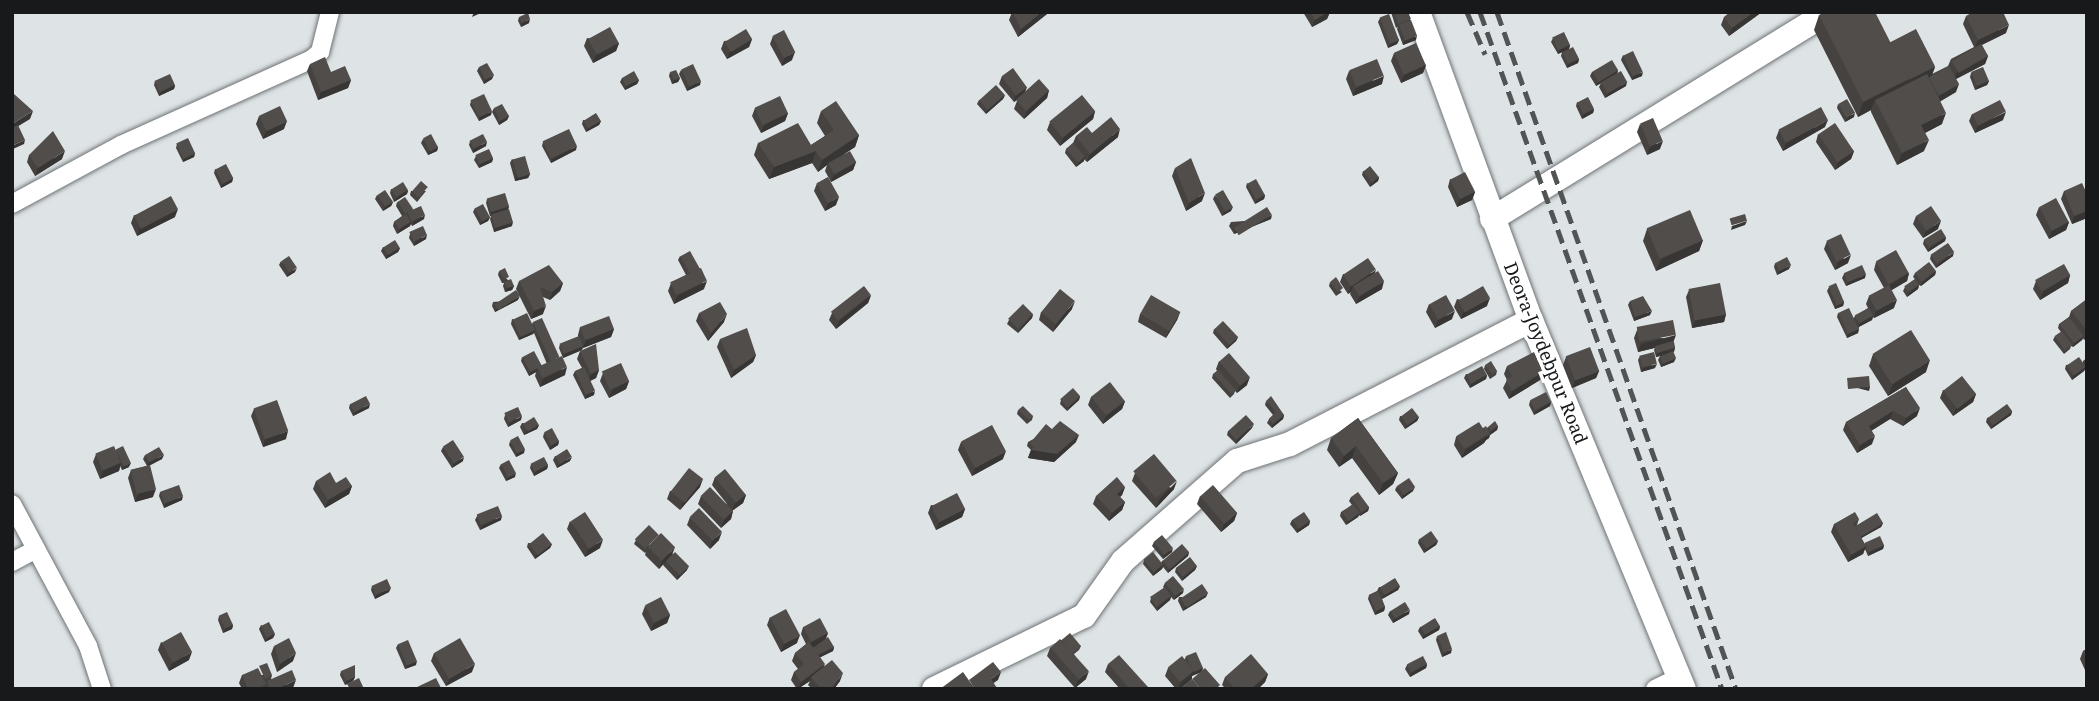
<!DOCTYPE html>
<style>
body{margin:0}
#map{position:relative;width:2099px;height:701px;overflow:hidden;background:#dee3e6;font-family:"Noto Serif",serif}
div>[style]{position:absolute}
.roads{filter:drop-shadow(0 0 2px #6e7375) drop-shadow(0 0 2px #6e7375)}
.street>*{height:18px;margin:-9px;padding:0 9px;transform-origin:9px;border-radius:9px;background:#fff}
.secondary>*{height:24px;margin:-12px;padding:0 12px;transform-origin:12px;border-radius:12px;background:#fff}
.rail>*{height:5px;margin-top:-2.5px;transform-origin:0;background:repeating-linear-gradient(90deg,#515455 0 14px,transparent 0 21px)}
.wall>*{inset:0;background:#454240}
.shaded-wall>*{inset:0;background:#383634;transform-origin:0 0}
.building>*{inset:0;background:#504d4a;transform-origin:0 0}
span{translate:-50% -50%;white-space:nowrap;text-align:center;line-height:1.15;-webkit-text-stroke:7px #fff;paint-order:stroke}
.street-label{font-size:18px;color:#17191a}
.frame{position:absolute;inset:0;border:14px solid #17191a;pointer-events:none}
</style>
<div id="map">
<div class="roads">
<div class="street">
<div style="left:12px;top:204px;width:124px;rotate:-28.4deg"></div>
<div style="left:121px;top:145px;width:209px;rotate:-24.2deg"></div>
<div style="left:312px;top:59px;width:11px;rotate:-41deg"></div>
<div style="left:320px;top:52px;width:41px;rotate:-76deg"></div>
<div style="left:12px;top:504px;width:161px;rotate:61.8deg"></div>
<div style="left:88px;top:646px;width:45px;rotate:72deg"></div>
<div style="left:12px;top:562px;width:27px;rotate:-28deg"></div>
<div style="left:1655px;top:689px;width:28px;rotate:-26deg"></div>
</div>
<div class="secondary">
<div style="left:1418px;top:12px;width:328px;rotate:69.9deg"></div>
<div style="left:1531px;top:320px;width:399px;rotate:67.5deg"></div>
<div style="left:1492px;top:219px;width:395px;rotate:-31.6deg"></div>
<div style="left:934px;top:689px;width:167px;rotate:-26deg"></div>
<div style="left:1084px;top:616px;width:67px;rotate:-54.7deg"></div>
<div style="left:1123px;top:561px;width:152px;rotate:-41.3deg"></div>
<div style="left:1237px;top:461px;width:56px;rotate:-17.8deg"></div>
<div style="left:1290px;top:444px;width:271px;rotate:-27.2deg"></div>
</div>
</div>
<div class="rail">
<div style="left:1467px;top:12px;width:46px;rotate:66.8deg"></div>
<div style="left:1480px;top:12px;width:719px;rotate:70.33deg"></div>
<div style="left:1497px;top:12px;width:718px;rotate:70.56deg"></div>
</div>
<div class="wall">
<div style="clip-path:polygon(1012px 12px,1048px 12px,1047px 14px,1018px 37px,1009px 20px)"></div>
<div style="clip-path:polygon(1303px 12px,1330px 12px,1327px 19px,1312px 27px)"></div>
<div style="clip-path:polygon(1391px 12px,1408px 12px,1416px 40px,1403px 45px,1397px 29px,1398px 27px,1396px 28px)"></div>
<div style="clip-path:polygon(1762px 12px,1729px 36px,1721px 25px,1724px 17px)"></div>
<div style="clip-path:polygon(1819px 15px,1890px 42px,1935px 67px,1932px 74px,1948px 66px,1951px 59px,1974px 47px,1963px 24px,1966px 16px,2006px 33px,1982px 45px,1988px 56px,1985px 64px,1956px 79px,1956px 92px,1940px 101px,1942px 124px,1925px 133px,1924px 151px,1897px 165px,1871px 112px,1871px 110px,1858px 117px,1814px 30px)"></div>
<div style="clip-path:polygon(519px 17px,529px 23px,521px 27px,518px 21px)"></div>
<div style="clip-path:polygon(1380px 18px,1399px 40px,1397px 44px,1388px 48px,1378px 22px)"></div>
<div style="clip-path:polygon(773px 36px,792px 60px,782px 66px,770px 44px)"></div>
<div style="clip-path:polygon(587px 38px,619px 43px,616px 51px,593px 63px,584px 46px)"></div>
<div style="clip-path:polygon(1553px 38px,1570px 45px,1569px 49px,1579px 59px,1578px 63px,1567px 68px,1561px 56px,1562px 52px,1558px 54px,1551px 42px)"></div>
<div style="clip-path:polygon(752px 39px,749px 47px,727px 59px,721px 49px,724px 41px)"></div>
<div style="clip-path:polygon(1394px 53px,1426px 65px,1423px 73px,1401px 83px,1391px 61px)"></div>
<div style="clip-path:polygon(1623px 55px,1642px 76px,1632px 80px,1621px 60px)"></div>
<div style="clip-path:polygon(310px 64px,351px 80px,348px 88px,318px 100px,307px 71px)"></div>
<div style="clip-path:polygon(479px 67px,492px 79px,484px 84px,477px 71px)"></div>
<div style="clip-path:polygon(681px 70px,700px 85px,687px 91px,679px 74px)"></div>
<div style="clip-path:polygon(1618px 70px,1617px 74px,1596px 86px,1590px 76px,1592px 72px)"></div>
<div style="clip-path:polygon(1349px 71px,1382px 84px,1353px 96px,1346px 79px)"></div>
<div style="clip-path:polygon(670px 72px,680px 78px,678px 82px,672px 84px,669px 76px)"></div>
<div style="clip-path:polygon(1971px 73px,1989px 81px,1987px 85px,1975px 90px,1970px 77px)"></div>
<div style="clip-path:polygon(1002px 76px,1024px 93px,1049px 90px,1047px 98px,1024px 119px,1014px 109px,1017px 101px,1020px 98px,1014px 102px,999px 84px)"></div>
<div style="clip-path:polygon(622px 78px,639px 80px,637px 84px,625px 90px,620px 82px)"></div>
<div style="clip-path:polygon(155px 81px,175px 85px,174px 89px,159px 96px,154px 85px)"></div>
<div style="clip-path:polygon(1601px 83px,1626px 86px,1605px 98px,1599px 87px)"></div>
<div style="clip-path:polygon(1005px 95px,1003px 99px,986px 114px,977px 104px,979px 100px)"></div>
<div style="clip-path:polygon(471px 101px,491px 115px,479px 121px,470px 105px)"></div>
<div style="clip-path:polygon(1577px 102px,1594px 109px,1593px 113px,1582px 119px,1576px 106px)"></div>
<div style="clip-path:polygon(1838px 104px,1854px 117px,1845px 122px,1837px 108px)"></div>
<div style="clip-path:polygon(494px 108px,509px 116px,507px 120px,499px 125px,492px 112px)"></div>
<div style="clip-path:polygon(755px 108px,788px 113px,785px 121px,761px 133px,752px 116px)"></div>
<div style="clip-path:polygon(821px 111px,859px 135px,855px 147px,844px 154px,856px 162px,853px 170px,831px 182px,825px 171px,827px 165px,818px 172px,812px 163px,769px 179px,754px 155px,758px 143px,811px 145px,825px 136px,817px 123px)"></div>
<div style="clip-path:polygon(1095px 111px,1093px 119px,1060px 146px,1047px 130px,1050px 122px)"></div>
<div style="clip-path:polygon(1972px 114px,2003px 120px,1975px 133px,1969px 121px)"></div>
<div style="clip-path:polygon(259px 116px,284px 129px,263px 139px,256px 124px)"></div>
<div style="clip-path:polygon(583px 120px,601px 121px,599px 125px,586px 132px,582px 124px)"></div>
<div style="clip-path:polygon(1640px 124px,1660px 149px,1647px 155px,1637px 132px)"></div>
<div style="clip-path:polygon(1825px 127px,1783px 151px,1776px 138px,1779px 130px)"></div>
<div style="clip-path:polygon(1092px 133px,1118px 137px,1087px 162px,1084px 159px,1084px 161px,1076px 167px,1065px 153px,1066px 149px,1073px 143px,1076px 136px)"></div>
<div style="clip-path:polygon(1818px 134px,1854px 151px,1851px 159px,1835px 170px,1816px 142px)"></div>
<div style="clip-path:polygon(423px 139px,438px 147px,437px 151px,428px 155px,421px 143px)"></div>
<div style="clip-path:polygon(470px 141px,486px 146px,473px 153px,469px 145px)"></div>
<div style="clip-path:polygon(543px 142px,576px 150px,551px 163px,542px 146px)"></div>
<div style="clip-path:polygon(177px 144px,195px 153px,194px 157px,183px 162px,176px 148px)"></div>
<div style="clip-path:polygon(29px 155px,62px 159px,35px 176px,27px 162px)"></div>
<div style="clip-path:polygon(476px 156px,493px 158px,492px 162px,479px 168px,474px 160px)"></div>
<div style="clip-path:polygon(512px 159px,530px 174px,528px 178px,515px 181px,510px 163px)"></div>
<div style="clip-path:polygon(1175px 168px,1202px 201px,1186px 211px,1172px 176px)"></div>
<div style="clip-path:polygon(215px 169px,233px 178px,232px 182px,221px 188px,214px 173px)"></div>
<div style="clip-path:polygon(1363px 171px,1379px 177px,1378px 181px,1370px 187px,1362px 175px)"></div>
<div style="clip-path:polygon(1450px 179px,1475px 192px,1472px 200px,1457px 207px,1448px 187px)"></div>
<div style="clip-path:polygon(817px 183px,836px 205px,825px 211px,814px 191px)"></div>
<div style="clip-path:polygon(1247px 183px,1265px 195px,1264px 199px,1255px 204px,1246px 187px)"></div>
<div style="clip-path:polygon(391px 189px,408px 190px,407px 194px,394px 202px,390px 193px)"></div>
<div style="clip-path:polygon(411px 191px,426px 191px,417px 202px,410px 195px)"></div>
<div style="clip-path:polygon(2064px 191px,2087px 194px,2087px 218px,2072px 224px,2061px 199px)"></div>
<div style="clip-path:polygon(377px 195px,393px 202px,391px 206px,383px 211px,375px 199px)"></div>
<div style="clip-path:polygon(1215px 195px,1231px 211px,1222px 216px,1213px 199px)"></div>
<div style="clip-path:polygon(487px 199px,509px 206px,508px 209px,512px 226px,494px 232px,490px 219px,491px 216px,490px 216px,486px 203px)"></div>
<div style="clip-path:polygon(397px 202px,413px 209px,412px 211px,424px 219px,412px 226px,411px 224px,410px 226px,397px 234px,393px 226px,394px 222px,402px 216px,396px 206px)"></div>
<div style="clip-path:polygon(2039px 207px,2069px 222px,2066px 230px,2049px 239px,2036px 215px)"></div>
<div style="clip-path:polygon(475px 208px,490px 217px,488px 221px,480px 225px,473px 212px)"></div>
<div style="clip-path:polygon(134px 215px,175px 217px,137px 236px,131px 223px)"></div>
<div style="clip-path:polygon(1916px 216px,1938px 229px,1923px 238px,1913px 224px)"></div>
<div style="clip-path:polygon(1271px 219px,1234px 234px,1229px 226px,1231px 222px)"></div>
<div style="clip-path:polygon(1647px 229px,1703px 240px,1699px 251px,1656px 271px,1643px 241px)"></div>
<div style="clip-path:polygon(410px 234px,426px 239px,414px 246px,409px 238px)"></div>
<div style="clip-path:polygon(1946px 237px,1945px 241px,1928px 252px,1923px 244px,1924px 240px)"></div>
<div style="clip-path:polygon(1827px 241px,1848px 263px,1835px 270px,1824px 249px)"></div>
<div style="clip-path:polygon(383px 247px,400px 248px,398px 252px,386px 259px,381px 251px)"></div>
<div style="clip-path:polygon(1931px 255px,1953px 256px,1936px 268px,1930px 259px)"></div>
<div style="clip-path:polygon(680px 256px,700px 269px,704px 289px,674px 304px,668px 291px,671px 283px,686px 275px,678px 260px)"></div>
<div style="clip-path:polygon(281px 261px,295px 272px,287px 277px,279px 265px)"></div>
<div style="clip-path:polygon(1876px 262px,1909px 273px,1907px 281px,1891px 290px,1894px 308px,1874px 318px,1873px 317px,1872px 320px,1859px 327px,1858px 333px,1847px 338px,1837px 317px,1838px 313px,1854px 318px,1855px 316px,1868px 308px,1866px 304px,1869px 296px,1884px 288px,1874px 270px)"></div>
<div style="clip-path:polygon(1775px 263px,1789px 269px,1777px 275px,1774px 267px)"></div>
<div style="clip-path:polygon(499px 271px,514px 286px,512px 290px,505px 292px,503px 286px,504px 283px,502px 283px,498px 275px)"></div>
<div style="clip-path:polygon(1936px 271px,1935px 275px,1921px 286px,1919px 285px,1918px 289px,1907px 297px,1903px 291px,1905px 287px,1915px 279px,1913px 277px,1915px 273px)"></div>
<div style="clip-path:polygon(1374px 273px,1382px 289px,1356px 304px,1350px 294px,1351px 292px,1348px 294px,1340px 282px,1343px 274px)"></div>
<div style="clip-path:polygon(1844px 274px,1865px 278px,1846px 286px,1842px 278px)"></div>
<div style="clip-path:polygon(2070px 275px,2068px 283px,2040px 300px,2033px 289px,2036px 281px)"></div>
<div style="clip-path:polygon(519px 281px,563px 283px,560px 291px,550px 300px,543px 297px,543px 314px,531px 319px,516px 289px)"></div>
<div style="clip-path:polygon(1330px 282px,1342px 292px,1336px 296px,1329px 286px)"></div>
<div style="clip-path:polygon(1829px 287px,1844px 302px,1843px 306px,1835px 309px,1827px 291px)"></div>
<div style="clip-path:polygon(1689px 290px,1726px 314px,1724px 322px,1692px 328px,1686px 297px)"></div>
<div style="clip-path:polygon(871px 295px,868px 303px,836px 329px,829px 320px,832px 313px)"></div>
<div style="clip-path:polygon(1457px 299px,1487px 306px,1461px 319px,1454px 307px)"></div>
<div style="clip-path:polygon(2087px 299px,2087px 338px,2084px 340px,2083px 338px,2082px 340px,2073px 347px,2071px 346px,2070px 349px,2064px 354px,2053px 340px,2055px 336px,2061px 332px,2058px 328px,2059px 324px,2069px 317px,2071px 311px)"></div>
<div style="clip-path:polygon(518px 300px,495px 312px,492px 306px,493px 302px)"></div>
<div style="clip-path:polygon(1630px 301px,1650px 315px,1634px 321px,1628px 305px)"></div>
<div style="clip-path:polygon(1429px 304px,1452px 319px,1435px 328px,1426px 312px)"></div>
<div style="clip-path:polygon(1072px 309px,1053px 332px,1039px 320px,1041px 312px)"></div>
<div style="clip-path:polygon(1180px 312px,1177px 320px,1166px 338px,1138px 322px,1140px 314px)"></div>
<div style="clip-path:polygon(699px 313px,724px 322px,708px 341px,696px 321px)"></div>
<div style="clip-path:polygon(1033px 314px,1032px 318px,1018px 333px,1007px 324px,1009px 320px)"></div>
<div style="clip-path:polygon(512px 319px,532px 324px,533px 322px,565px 375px,540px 387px,535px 376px,536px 372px,529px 376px,521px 361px,522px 357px,542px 366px,547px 364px,534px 333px,533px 334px,519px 340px,511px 324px)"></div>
<div style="clip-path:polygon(580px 327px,614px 329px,611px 337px,583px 348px,583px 347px,582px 350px,563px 358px,559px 348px,560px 344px,578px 337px,578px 335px)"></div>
<div style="clip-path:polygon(1214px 329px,1238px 337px,1236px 341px,1227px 349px,1213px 333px)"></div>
<div style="clip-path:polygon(1637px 330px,1674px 342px,1675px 348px,1673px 352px,1674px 362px,1661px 367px,1658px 360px,1660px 356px,1656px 357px,1654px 350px,1655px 348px,1638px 352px,1634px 338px)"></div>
<div style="clip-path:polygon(720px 339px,756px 355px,753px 362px,731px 378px,717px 347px)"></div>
<div style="clip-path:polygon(580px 351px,599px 370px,596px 378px,590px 381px,594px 395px,585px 399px,573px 375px,575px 371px,582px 368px,577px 359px)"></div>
<div style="clip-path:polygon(1873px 354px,1926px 372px,1888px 396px,1869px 366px)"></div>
<div style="clip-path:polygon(1640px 356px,1655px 368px,1641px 372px,1638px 360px)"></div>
<div style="clip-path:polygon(1566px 357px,1599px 371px,1596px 378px,1572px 388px,1563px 365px)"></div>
<div style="clip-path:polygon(2087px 358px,2087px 370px,2085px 369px,2084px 371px,2072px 380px,2065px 369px,2066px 365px,2083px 363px,2083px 361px)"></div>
<div style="clip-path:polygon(1219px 361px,1247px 385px,1237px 393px,1235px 391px,1234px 394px,1230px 398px,1212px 378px,1213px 374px,1217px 371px,1216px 369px)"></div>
<div style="clip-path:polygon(1485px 365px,1497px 371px,1496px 375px,1490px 379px,1484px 369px)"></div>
<div style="clip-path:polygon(1507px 366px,1543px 372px,1540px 380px,1509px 399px,1503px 388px,1507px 380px,1504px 374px)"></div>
<div style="clip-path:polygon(603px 373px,629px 381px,626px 389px,609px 398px,600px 381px)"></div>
<div style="clip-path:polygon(1466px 374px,1487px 375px,1486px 379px,1470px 388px,1464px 378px)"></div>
<div style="clip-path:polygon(1906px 387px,1917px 416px,1903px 426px,1890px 419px,1871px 431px,1872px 444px,1857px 453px,1843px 430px,1846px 422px)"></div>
<div style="clip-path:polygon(1943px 390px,1976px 394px,1973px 402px,1953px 416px,1940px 398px)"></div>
<div style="clip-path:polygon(1080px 396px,1079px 400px,1067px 411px,1060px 404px,1061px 400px)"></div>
<div style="clip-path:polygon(1091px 397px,1125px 401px,1122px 409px,1103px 424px,1088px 405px)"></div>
<div style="clip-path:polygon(1266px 401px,1284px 415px,1283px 419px,1272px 428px,1267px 423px,1269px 419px,1273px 415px,1265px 405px)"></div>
<div style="clip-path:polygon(1530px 401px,1551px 402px,1550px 406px,1534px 415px,1529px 405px)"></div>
<div style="clip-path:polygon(350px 404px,369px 408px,353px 416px,349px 408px)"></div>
<div style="clip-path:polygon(254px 409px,286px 439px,263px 447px,251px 416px)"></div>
<div style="clip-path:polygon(1018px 410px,1033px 416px,1032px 420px,1027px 424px,1017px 414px)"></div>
<div style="clip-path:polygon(2012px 411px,2011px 415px,1991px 429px,1986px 422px,1987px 418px)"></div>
<div style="clip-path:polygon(505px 415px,521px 420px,508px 427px,504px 419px)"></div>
<div style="clip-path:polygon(1400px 416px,1419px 417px,1417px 421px,1405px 429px,1399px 420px)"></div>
<div style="clip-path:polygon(1358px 418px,1398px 473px,1393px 484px,1379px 495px,1352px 458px,1339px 467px,1327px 450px,1331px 438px)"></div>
<div style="clip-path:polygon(522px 423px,539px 425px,537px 429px,524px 435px,520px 427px)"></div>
<div style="clip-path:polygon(1498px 426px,1497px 430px,1490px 435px,1489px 438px,1486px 440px,1484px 443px,1462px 458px,1454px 445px,1456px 437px,1483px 428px,1487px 428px,1488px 427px)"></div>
<div style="clip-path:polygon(1252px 428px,1236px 444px,1227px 435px,1228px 431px)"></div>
<div style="clip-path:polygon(1052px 429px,1076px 442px,1054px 462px,1028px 458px,1031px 450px,1027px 446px,1028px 442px)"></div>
<div style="clip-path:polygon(544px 433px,559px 441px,558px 445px,550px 450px,543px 437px)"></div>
<div style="clip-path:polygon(510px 441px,524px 453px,516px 457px,509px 445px)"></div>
<div style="clip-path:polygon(961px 442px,1003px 459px,972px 476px,958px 450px)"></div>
<div style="clip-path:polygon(443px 447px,463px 461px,452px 468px,441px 451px)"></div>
<div style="clip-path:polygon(116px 450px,129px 467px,122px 470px,120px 466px,119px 471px,100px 479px,93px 462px,96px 454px)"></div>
<div style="clip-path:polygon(145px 455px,162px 459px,149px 466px,153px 497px,135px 502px,128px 478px,131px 470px,147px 466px,143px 459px)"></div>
<div style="clip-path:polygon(555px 456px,570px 461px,557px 468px,553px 460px)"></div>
<div style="clip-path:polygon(501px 464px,515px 477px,506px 481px,499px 468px)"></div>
<div style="clip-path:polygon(531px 464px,548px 465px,547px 469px,534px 476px,530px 468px)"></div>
<div style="clip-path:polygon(1135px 473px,1174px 489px,1156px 508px,1132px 481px)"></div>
<div style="clip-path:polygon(715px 477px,746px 495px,743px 503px,733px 510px,731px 519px,721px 528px,698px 504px,701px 496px,727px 504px,712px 485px)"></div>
<div style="clip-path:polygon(316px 481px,336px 483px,352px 486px,349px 494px,325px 508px,313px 489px)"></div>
<div style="clip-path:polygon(1397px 486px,1413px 491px,1402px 499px,1395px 490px)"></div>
<div style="clip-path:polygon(700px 487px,680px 510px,667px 499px,670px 491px)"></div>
<div style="clip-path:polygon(1125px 487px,1122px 495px,1120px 497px,1125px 502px,1122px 510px,1109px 521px,1093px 504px,1096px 496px)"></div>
<div style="clip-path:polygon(160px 492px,182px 500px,164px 508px,159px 496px)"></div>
<div style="clip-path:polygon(1200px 496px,1237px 513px,1234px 521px,1221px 532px,1197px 504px)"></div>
<div style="clip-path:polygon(1351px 497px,1369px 507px,1368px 511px,1360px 516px,1359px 515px,1358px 517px,1346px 525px,1340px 516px,1341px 512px,1352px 505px,1349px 501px)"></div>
<div style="clip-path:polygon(931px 505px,965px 509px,962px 517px,936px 530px,928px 513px)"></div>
<div style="clip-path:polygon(477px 516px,501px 520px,480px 530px,475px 520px)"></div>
<div style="clip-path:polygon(690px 517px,719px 540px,710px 549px,687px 525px)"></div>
<div style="clip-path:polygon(1859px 519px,1857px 525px,1883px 523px,1881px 527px,1861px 538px,1865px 545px,1865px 543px,1884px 545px,1883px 549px,1868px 556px,1865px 549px,1863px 554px,1848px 562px,1831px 532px,1834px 524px)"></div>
<div style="clip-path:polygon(1292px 520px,1310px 521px,1309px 525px,1297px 533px,1290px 524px)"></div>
<div style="clip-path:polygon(570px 521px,600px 548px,585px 557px,567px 529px)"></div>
<div style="clip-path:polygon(1419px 539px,1438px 541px,1436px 545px,1424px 553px,1418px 543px)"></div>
<div style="clip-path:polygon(636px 540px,673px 554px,687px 570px,677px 580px,663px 565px,664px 563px,659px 569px,645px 555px,646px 552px,645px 553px,634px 544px)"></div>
<div style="clip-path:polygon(1154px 542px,1172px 552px,1163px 559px,1152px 546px)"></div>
<div style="clip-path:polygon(528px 543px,552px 544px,550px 548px,535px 559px,527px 547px)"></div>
<div style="clip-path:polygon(1189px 552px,1188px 556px,1168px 573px,1163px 567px,1162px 569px,1153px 576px,1143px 564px,1144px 560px,1161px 563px,1162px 561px)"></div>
<div style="clip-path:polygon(1197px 566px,1195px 570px,1182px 581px,1175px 572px,1176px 568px)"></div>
<div style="clip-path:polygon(1165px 583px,1183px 593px,1174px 600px,1171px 597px,1170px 600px,1157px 611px,1150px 602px,1151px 598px,1164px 588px,1163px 587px)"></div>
<div style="clip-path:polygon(372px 586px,389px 592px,375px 599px,371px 590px)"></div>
<div style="clip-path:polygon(1400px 586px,1398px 590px,1382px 599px,1385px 607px,1384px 611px,1375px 615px,1368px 599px,1369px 595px,1377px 591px,1379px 587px)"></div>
<div style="clip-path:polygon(1179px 597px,1206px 597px,1183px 611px,1178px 601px)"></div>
<div style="clip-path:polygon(645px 606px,670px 615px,667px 623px,651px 631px,642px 614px)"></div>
<div style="clip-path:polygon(1390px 611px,1409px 614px,1393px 623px,1388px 615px)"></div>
<div style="clip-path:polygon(219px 616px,233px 625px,232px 629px,223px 633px,218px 620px)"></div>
<div style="clip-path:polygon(770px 617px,797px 643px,781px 652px,767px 625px)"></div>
<div style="clip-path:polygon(261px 625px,275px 634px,273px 638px,265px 642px,259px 629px)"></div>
<div style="clip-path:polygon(1440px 626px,1439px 630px,1423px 639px,1418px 631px,1420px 627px)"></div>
<div style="clip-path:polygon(803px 627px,828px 633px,825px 640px,834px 647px,833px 651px,820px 657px,824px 667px,840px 681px,834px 689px,812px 689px,808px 685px,810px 681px,797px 689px,791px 680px,794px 672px,798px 669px,792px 661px,795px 653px,806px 644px,801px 634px)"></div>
<div style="clip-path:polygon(1437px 636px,1451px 653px,1442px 657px,1436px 640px)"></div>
<div style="clip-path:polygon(1061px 640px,1081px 646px,1079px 650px,1074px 654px,1086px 679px,1075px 688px,1047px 656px,1050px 648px)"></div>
<div style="clip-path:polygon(161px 642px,189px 660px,169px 671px,158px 650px)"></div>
<div style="clip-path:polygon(398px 644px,416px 665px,405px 669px,396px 648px)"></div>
<div style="clip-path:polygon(274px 646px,293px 661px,277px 672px,271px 654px)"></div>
<div style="clip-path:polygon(2087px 649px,2087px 669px,2085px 670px,2080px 659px,2083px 651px)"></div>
<div style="clip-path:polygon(434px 653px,472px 672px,446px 686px,431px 661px)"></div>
<div style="clip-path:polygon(1186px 656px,1203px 668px,1202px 670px,1192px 676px,1192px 679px,1180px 689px,1176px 689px,1165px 676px,1168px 668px,1185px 659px)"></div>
<div style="clip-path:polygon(1108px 664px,1147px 689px,1120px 689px,1105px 672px)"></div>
<div style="clip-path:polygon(1427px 664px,1426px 668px,1410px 677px,1405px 669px,1407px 665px)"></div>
<div style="clip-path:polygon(341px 671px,355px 677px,353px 681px,345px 685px,340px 675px)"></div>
<div style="clip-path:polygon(1268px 674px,1265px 682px,1258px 689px,1226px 689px,1222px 685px,1225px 677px)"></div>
<div style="clip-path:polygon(242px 675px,272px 675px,271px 679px,293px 688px,242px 689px,239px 683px)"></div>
</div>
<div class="shaded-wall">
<div style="clip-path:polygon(474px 12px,483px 12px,472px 17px)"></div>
<div style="clip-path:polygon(1042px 12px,1048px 12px,1047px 14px,1018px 37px,1021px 29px)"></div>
<div style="clip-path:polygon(1328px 12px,1330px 12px,1327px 19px,1312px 27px,1315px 20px)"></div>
<div style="clip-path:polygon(1754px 12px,1762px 12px,1729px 36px,1732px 28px)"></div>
<div style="clip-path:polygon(530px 19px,529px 23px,521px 27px,522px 23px)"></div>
<div style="clip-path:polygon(2009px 25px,2006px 33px,1975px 48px,1978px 40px)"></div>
<div style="clip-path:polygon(1417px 36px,1416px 40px,1403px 45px,1404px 41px)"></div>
<div style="clip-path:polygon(752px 39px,749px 47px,727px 59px,730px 51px)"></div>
<div style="clip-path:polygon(1399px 40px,1397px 44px,1388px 48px,1390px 44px)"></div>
<div style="clip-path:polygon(619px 43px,616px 51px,593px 63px,596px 55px)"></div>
<div style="clip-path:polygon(1570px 45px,1569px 49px,1558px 54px,1559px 50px)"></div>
<div style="clip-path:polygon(795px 52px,792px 60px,782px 66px,784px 58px)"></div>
<div style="clip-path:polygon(1988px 56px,1985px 64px,1954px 80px,1957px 72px)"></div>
<div style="clip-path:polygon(1579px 59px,1578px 63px,1567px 68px,1568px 64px)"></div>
<div style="clip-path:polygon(1426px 65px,1423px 73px,1401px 83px,1404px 75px)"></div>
<div style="clip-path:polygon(1935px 67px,1931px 78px,1905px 91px,1909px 80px)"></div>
<div style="clip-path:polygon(1618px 70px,1617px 74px,1596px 86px,1598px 82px)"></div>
<div style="clip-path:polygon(1643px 72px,1642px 76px,1632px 80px,1633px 76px)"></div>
<div style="clip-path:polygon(494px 75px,492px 79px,484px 84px,485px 80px)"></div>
<div style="clip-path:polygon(1384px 76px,1382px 84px,1353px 96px,1356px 88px)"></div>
<div style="clip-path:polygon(680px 78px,678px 82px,672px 84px,674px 80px)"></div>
<div style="clip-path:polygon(1909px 79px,1903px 94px,1875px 100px,1871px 110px,1858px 117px,1863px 102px)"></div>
<div style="clip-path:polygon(351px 80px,348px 88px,318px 100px,321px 92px)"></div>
<div style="clip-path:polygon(639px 80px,637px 84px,625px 90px,626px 86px)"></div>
<div style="clip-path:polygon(701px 81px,700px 85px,687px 91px,689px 87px)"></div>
<div style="clip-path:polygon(1989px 81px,1987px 85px,1975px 90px,1977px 86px)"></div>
<div style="clip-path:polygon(1627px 82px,1626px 86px,1605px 98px,1607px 94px)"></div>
<div style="clip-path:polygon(1959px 84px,1956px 92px,1936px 104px,1939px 96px)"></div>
<div style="clip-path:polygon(175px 85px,174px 89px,159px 96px,161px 92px)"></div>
<div style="clip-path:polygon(1027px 87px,1024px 95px,1014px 102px,1016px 94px)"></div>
<div style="clip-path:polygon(1049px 90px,1047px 98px,1024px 119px,1027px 111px)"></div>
<div style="clip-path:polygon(1005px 95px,1003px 99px,986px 114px,987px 110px)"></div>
<div style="clip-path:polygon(1594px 109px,1593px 113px,1582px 119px,1583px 115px)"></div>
<div style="clip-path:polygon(33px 111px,30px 119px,12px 130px,12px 124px)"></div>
<div style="clip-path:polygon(492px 111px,491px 115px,479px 121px,480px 117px)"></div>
<div style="clip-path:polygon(1095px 111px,1093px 119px,1060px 146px,1063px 138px)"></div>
<div style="clip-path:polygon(2006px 112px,2003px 120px,1975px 133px,1978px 125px)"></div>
<div style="clip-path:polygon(788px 113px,785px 121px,761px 133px,764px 125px)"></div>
<div style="clip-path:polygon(1855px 113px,1854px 117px,1845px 122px,1847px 118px)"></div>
<div style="clip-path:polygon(1946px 113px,1942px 124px,1917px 137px,1921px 125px)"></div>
<div style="clip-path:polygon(509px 116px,507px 120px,499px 125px,500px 121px)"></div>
<div style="clip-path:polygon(1828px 120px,1825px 127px,1783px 151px,1786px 143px)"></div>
<div style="clip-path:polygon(287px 121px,284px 129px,263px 139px,266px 131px)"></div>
<div style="clip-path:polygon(601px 121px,599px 125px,586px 132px,588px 128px)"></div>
<div style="clip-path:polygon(1120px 129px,1118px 137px,1087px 162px,1090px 154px)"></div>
<div style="clip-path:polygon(859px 135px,855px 147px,829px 164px,828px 163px,827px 165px,818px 172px,822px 160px)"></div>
<div style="clip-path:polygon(25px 140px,24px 144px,13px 149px,14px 145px)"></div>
<div style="clip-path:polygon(1929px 140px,1924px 151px,1897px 165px,1902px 153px)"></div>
<div style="clip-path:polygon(1663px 141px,1660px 149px,1647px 155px,1650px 147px)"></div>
<div style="clip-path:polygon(487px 142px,486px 146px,473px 153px,474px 149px)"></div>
<div style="clip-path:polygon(577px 146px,576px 150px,551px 163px,552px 159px)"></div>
<div style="clip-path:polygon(438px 147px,437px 151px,428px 155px,429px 151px)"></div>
<div style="clip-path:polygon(65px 151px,62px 159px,35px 176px,38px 168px)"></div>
<div style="clip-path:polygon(816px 151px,812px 163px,769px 179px,774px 167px)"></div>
<div style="clip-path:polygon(1854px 151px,1851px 159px,1835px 170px,1838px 162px)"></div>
<div style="clip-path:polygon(195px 153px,194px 157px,183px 162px,184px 158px)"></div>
<div style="clip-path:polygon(1085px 157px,1084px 161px,1076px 167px,1078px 163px)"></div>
<div style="clip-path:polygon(493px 158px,492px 162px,479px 168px,480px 164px)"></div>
<div style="clip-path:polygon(856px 162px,853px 170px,831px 182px,834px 174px)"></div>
<div style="clip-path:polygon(530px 174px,528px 178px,515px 181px,516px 177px)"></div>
<div style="clip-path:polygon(1379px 177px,1378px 181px,1370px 187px,1372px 183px)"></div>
<div style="clip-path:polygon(233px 178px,232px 182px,221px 188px,222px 184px)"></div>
<div style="clip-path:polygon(408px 190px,407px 194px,394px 202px,396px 198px)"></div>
<div style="clip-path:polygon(1475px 192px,1472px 200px,1457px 207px,1460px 199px)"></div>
<div style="clip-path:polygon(1205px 193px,1202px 201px,1186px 211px,1189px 203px)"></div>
<div style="clip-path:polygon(1265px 195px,1264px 199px,1255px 204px,1257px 200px)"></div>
<div style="clip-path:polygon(839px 197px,836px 205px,825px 211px,828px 203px)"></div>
<div style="clip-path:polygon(393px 202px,391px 206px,383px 211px,385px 207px)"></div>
<div style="clip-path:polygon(509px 206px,508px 210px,490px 216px,491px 212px)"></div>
<div style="clip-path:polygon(1233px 207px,1231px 211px,1222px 216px,1224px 212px)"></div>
<div style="clip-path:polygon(178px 209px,175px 217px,137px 236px,140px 228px)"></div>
<div style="clip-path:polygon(2087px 211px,2087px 218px,2072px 224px,2074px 216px)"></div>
<div style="clip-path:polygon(425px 215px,424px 219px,412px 226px,413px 222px)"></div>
<div style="clip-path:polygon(1272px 215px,1271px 219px,1234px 234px,1236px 230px)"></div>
<div style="clip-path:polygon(490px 217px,488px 221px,480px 225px,481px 221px)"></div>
<div style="clip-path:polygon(1747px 221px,1745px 225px,1731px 230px,1732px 226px)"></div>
<div style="clip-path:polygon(1941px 221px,1938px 229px,1923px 238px,1926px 231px)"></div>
<div style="clip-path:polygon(411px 222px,410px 226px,397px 234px,399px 230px)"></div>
<div style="clip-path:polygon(513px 222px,512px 226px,494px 232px,495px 228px)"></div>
<div style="clip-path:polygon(2069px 222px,2066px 230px,2049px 239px,2052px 231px)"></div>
<div style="clip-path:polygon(427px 235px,426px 239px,414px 246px,415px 242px)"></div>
<div style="clip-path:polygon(1946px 237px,1945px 241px,1928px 252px,1930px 248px)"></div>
<div style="clip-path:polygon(1703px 240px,1699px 251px,1656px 271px,1661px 259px)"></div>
<div style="clip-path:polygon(400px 248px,398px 252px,386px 259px,387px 255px)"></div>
<div style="clip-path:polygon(1954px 252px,1953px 256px,1936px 268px,1938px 264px)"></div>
<div style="clip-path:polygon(1851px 255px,1848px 263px,1835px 270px,1838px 262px)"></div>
<div style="clip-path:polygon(1791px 265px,1789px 269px,1777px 275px,1779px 271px)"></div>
<div style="clip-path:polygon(297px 268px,295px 272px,287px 277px,289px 273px)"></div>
<div style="clip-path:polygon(1376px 270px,1373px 278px,1353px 286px,1351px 292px,1348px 294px,1351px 286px)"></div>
<div style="clip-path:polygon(1936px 271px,1935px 275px,1921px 286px,1922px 282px)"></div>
<div style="clip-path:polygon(1909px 273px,1907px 281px,1887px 293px,1890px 285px)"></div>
<div style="clip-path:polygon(1866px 274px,1865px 278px,1846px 286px,1848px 282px)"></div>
<div style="clip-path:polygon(2070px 275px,2068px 283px,2040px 300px,2043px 292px)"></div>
<div style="clip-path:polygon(707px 281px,704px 289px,674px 304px,677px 296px)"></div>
<div style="clip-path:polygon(1384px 281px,1382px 289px,1356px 304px,1359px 297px)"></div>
<div style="clip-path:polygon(563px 283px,560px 291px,550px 300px,552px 292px)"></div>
<div style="clip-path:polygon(1919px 285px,1918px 289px,1907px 297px,1909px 293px)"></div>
<div style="clip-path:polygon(514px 286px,512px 290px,505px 292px,507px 288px)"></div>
<div style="clip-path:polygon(871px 295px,868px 303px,836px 329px,839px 321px)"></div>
<div style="clip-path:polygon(520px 296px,518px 300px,495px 312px,497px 308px)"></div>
<div style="clip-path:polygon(1490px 298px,1487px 306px,1461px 319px,1463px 312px)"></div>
<div style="clip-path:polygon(1897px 300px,1894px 308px,1874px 318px,1876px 310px)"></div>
<div style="clip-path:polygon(1075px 301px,1072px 309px,1053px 332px,1056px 324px)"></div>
<div style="clip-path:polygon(1844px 302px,1843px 306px,1835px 309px,1837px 305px)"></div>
<div style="clip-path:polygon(546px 306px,543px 314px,531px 319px,534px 311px)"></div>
<div style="clip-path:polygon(1455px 311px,1452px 319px,1435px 328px,1438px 320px)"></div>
<div style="clip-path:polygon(1652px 311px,1650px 315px,1634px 321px,1635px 317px)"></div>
<div style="clip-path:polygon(1180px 312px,1177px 320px,1166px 338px,1169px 330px)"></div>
<div style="clip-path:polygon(727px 314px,724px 322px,708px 341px,711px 333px)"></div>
<div style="clip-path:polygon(1033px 314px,1032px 318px,1018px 333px,1020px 329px)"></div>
<div style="clip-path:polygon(1726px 314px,1724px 322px,1692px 328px,1695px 320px)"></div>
<div style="clip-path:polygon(1873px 316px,1872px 320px,1858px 327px,1860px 323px)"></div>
<div style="clip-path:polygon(614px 329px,611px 337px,583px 348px,586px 340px)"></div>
<div style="clip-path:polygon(1859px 329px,1858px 333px,1847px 338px,1848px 334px)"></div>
<div style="clip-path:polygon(535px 330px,533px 334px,519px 340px,520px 336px)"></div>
<div style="clip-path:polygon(1676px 335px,1673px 343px,1638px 352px,1641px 344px)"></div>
<div style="clip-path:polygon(2084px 336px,2082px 340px,2073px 347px,2074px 343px)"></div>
<div style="clip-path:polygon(1238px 337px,1236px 341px,1227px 349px,1229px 345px)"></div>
<div style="clip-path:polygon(583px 346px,582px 350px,563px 358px,564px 354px)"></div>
<div style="clip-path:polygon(1675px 348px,1674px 352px,1656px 357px,1657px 353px)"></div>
<div style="clip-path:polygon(756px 355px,753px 362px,731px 378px,734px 370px)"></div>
<div style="clip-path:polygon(1676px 358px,1674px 362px,1661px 367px,1663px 363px)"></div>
<div style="clip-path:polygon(1930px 360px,1926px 372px,1888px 396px,1893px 384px)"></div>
<div style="clip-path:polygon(1657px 364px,1655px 368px,1641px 372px,1643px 368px)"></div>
<div style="clip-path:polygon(567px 367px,565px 375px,540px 387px,543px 379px)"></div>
<div style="clip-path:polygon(2086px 367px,2084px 371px,2072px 380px,2073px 376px)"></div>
<div style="clip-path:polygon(538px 368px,536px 372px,529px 376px,530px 372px)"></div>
<div style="clip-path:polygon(599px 370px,596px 378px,588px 382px,591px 374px)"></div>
<div style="clip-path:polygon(1599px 371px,1596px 378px,1572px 388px,1575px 380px)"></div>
<div style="clip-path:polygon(1543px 372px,1540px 380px,1509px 399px,1512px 391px)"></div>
<div style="clip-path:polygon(1487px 375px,1486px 379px,1470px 388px,1471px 384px)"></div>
<div style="clip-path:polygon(1250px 377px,1247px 385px,1237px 393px,1240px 385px)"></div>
<div style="clip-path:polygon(629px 381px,626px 389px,609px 398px,612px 390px)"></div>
<div style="left:1870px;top:387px;width:4px;height:22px;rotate:104deg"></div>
<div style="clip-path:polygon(595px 391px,594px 395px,585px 399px,586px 395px)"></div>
<div style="clip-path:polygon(1976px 394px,1973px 402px,1953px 416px,1956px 408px)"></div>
<div style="clip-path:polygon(1080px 396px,1079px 400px,1067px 411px,1069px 407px)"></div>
<div style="clip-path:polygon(1125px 401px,1122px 409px,1103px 424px,1106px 416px)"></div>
<div style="clip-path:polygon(1551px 402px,1550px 406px,1534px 415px,1536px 411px)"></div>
<div style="clip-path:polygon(370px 404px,369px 408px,353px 416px,355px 412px)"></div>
<div style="clip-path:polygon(1920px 408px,1917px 416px,1903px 426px,1906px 418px)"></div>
<div style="clip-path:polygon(1893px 411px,1890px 419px,1866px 434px,1869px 426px)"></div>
<div style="clip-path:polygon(2012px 411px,2011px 415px,1991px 429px,1993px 425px)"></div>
<div style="clip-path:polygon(1284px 415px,1283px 419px,1272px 428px,1273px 424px)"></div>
<div style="clip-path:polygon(522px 416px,521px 420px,508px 427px,510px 423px)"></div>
<div style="clip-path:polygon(1419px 417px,1417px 421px,1405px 429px,1407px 425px)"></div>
<div style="clip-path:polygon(1254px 424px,1252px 428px,1236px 444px,1237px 440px)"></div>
<div style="clip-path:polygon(539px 425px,537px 429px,524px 435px,526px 431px)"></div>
<div style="clip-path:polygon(1498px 426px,1497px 430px,1490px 435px,1491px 431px)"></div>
<div style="clip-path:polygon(288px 431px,286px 439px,263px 447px,265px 439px)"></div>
<div style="clip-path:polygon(1490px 434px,1489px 438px,1486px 440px,1484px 443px,1462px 458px,1465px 450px)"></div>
<div style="clip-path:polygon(1079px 435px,1076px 442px,1054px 462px,1028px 458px,1031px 450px)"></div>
<div style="clip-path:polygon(1875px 436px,1872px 444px,1857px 453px,1860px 445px)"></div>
<div style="clip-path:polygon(559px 441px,558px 445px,550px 450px,551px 446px)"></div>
<div style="clip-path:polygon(1356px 446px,1352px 458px,1339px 467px,1344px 456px)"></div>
<div style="clip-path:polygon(525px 449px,524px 453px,516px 457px,517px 453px)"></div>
<div style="clip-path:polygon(1006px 451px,1003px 459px,972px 476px,975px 468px)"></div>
<div style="clip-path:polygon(164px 455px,162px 459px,147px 466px,149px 462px)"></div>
<div style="clip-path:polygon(464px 457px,463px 461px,452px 468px,454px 464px)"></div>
<div style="clip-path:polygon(572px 457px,570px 461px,557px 468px,559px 464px)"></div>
<div style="clip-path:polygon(121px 463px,119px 471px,100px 479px,103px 471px)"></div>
<div style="clip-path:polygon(131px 463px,129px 467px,122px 470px,123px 466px)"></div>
<div style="clip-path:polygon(548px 465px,547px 469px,534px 476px,535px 472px)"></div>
<div style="clip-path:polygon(516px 473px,515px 477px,506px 481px,508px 477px)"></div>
<div style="clip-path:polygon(1398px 473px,1393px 484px,1379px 495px,1383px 483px)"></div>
<div style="clip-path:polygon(703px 479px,700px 487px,680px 510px,683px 502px)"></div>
<div style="clip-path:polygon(1177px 481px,1174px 489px,1156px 508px,1159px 500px)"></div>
<div style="clip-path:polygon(352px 486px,349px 494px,325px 508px,328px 500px)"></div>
<div style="clip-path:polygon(1125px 487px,1122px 495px,1115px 502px,1117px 494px)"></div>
<div style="clip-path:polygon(1415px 487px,1413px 491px,1402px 499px,1403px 495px)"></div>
<div style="clip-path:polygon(156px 489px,153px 497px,135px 502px,138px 494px)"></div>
<div style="clip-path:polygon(746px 495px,743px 503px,732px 511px,735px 503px)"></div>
<div style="clip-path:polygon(183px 496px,182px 500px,164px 508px,165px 504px)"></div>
<div style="clip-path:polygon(1125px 502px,1122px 510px,1109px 521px,1112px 513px)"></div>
<div style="clip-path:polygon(1369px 507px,1368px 511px,1360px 516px,1362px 512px)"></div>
<div style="clip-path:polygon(965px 509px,962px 517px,936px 530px,939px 522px)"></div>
<div style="clip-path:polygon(733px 511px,731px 519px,721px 528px,724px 520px)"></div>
<div style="clip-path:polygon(1237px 513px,1234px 521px,1221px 532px,1224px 524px)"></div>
<div style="clip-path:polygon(1360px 513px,1358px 517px,1346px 525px,1348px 521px)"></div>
<div style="clip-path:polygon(502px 516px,501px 520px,480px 530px,482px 526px)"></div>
<div style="clip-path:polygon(1310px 521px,1309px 525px,1297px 533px,1298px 529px)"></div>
<div style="clip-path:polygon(1883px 523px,1881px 527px,1858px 540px,1859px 536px)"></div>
<div style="clip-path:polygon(722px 532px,719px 540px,710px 549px,712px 541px)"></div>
<div style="clip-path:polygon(603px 540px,600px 548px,585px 557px,588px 549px)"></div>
<div style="clip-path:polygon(1438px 541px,1436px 545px,1424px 553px,1426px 549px)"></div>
<div style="clip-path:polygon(552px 544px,550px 548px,535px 559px,536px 555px)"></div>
<div style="clip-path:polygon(1884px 545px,1883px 549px,1868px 556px,1870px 552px)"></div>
<div style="clip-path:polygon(1866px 546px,1863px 554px,1848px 562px,1851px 555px)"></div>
<div style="clip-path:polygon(675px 547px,672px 555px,659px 569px,662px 561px)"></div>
<div style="clip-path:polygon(1173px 548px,1172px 552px,1163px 559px,1164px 555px)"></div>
<div style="clip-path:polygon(1189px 552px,1188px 556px,1168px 573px,1169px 569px)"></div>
<div style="clip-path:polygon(1163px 565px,1162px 569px,1153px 576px,1155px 572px)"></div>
<div style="clip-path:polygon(689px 566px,687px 570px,677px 580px,678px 576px)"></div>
<div style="clip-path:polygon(1197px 566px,1195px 570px,1182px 581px,1184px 577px)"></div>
<div style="clip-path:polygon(1400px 586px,1398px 590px,1382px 599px,1384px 595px)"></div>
<div style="clip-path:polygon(391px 588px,389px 592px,375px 599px,376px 595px)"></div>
<div style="clip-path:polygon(1184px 589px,1183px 593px,1174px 600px,1176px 596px)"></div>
<div style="clip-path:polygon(1208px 593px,1206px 597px,1183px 611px,1185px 607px)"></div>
<div style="clip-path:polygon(1171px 596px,1170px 600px,1157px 611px,1158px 607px)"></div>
<div style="clip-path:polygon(1385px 607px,1384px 611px,1375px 615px,1377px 611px)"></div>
<div style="clip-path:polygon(1410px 610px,1409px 614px,1393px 623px,1394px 619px)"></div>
<div style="clip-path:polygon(670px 615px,667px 623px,651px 631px,654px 623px)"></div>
<div style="clip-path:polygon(233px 625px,232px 629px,223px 633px,225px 629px)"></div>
<div style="clip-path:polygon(1440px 626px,1439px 630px,1423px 639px,1424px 635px)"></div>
<div style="clip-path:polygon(828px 633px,825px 641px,808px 650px,811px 642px)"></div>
<div style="clip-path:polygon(275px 634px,273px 638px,265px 642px,267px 638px)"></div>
<div style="clip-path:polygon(800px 635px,797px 643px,781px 652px,784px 644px)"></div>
<div style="clip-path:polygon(834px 647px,833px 651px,815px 660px,816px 656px)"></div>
<div style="clip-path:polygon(1452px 649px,1451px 653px,1442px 657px,1444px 653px)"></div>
<div style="clip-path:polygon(192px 652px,189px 660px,169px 671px,172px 663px)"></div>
<div style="clip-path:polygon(296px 653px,293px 661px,277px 672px,280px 664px)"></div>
<div style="clip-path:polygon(417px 661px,416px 665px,405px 669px,407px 665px)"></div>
<div style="clip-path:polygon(475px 664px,472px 672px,446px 686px,449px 679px)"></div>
<div style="clip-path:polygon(825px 664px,822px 672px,811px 677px,810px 681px,798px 689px,801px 682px)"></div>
<div style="clip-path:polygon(1427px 664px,1426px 668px,1410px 677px,1411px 673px)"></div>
<div style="clip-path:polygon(1203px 668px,1202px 672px,1192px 676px,1192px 679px,1180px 689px,1178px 689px,1180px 683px,1194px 671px)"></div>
<div style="clip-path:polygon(1089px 671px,1086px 679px,1075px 688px,1078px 680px)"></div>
<div style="clip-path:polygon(1001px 672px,998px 680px,988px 687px,991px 679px)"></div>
<div style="clip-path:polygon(843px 673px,840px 681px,834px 689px,831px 689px)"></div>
<div style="clip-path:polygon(1268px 674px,1265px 682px,1258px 689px,1251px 689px)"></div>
<div style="clip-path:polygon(355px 677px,353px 681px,345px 685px,346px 681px)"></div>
<div style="clip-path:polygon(296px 680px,293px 688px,277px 689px)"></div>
</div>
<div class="building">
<div style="clip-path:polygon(1012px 12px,1042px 12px,1021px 29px)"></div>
<div style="clip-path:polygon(1311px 12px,1328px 12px,1315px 20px)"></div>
<div style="clip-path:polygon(1394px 12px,1408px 12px,1411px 19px,1398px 24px)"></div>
<div style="clip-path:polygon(1730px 12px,1754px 12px,1732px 28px,1724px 17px)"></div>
<div style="clip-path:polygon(1825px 12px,1875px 12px,1909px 79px,1863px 102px,1819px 15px)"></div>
<div style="clip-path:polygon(1973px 12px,2003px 12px,2009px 25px,1978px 40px,1966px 16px)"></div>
<div style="clip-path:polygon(528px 13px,530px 19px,522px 23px,519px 17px)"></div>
<div style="left:1389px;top:14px;width:28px;height:10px;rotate:69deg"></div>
<div style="left:1411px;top:20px;width:17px;height:13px;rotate:69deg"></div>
<div style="left:610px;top:27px;width:18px;height:25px;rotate:61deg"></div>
<div style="left:746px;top:29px;width:12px;height:25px;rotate:59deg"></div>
<div style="left:1916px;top:29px;width:42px;height:29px;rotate:63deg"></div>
<div style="left:784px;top:30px;width:25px;height:13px;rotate:63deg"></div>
<div style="left:1564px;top:32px;width:14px;height:13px;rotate:65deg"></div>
<div style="left:1416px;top:43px;width:24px;height:24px;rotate:66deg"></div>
<div style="left:1981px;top:44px;width:14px;height:34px;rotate:60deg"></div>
<div style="left:1573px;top:47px;width:13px;height:12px;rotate:63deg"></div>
<div style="left:1633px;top:51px;width:23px;height:11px;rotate:65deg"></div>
<div style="clip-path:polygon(325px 57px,331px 72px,345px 66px,351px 80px,321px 92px,310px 64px)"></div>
<div style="left:1377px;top:59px;width:18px;height:30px;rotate:68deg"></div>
<div style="left:1612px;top:60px;width:12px;height:23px;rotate:59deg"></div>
<div style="clip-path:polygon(487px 63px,494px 75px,485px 80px,479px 67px)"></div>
<div style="left:693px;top:64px;width:19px;height:13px;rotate:65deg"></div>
<div style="left:1949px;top:66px;width:21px;height:23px;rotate:61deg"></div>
<div style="left:1983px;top:67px;width:15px;height:13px;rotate:67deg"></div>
<div style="left:1013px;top:68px;width:24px;height:14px;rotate:54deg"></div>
<div style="clip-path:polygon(676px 70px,680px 78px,674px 80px,670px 72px)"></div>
<div style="clip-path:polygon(634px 71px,639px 80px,626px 86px,622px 78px)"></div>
<div style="left:1621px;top:71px;width:13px;height:23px;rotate:61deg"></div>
<div style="left:170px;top:74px;width:12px;height:17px;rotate:66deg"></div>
<div style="clip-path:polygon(1927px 74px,1946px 113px,1921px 125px,1929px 140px,1902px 153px,1875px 100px)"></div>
<div style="left:1039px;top:79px;width:15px;height:31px;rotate:48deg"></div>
<div style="left:996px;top:85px;width:13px;height:23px;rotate:48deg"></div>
<div style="clip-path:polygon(14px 94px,33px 111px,12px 124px,12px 95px)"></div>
<div style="left:484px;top:94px;width:19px;height:15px;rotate:65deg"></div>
<div style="left:1082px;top:95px;width:21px;height:42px;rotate:51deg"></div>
<div style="left:780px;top:96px;width:19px;height:28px;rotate:65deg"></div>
<div style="left:1588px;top:97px;width:13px;height:12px;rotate:63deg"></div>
<div style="left:1847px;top:99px;width:16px;height:10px;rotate:60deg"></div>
<div style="left:2000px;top:100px;width:13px;height:31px;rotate:63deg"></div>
<div style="clip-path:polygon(836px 101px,859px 135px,822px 160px,816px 151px,774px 167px,758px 143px,798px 123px,811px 145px,834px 130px,821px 111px)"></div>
<div style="clip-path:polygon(502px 104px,509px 116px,500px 121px,494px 108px)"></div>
<div style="left:280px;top:106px;width:17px;height:23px;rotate:65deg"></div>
<div style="left:1821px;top:107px;width:15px;height:48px;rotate:62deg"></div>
<div style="left:596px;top:113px;width:9px;height:15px;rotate:58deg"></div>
<div style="clip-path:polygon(1111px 117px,1120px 129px,1090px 154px,1076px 136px,1087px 127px,1092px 133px)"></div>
<div style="left:1653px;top:118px;width:25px;height:14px;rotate:67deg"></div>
<div style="left:1835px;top:123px;width:34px;height:20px;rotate:56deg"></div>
<div style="clip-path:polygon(18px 125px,25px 140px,14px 145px,12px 141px,12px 128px)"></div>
<div style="left:569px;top:129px;width:19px;height:29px;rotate:65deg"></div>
<div style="clip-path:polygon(53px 131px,65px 151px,38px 168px,29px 155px)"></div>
<div style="left:431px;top:134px;width:15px;height:9px;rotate:62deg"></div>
<div style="left:483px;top:134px;width:9px;height:15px;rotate:63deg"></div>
<div style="left:188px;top:138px;width:17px;height:13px;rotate:65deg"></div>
<div style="left:1073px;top:143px;width:18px;height:9px;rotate:49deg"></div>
<div style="left:489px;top:149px;width:10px;height:15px;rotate:66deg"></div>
<div style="left:850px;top:151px;width:13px;height:25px;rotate:61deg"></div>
<div style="left:525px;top:156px;width:19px;height:13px;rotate:74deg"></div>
<div style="clip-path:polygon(1191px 158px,1205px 193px,1189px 203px,1175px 168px)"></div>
<div style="left:226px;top:164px;width:16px;height:12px;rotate:63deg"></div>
<div style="left:1370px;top:166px;width:14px;height:9px;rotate:51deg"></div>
<div style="left:1465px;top:172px;width:22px;height:17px;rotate:63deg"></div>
<div style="left:828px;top:177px;width:23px;height:13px;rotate:61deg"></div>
<div style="left:1256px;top:179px;width:18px;height:10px;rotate:61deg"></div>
<div style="left:421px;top:181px;width:9px;height:14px;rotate:41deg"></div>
<div style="left:403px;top:182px;width:9px;height:14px;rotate:58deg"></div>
<div style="clip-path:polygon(2082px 183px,2087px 194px,2087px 211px,2074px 216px,2064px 191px)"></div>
<div style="left:385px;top:190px;width:14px;height:9px;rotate:56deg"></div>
<div style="left:1223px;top:190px;width:20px;height:9px;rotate:60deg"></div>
<div style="left:505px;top:193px;width:14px;height:19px;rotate:73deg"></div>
<div style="left:171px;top:196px;width:15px;height:42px;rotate:62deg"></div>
<div style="left:405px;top:197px;width:14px;height:9px;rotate:56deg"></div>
<div style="left:2056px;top:198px;width:27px;height:19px;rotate:62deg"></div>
<div style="left:483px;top:204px;width:15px;height:9px;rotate:62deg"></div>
<div style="left:421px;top:206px;width:10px;height:15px;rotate:66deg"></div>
<div style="left:1931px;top:206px;width:18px;height:18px;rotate:56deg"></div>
<div style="left:1267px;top:207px;width:9px;height:39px;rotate:58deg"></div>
<div style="left:509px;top:209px;width:14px;height:19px;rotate:73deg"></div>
<div style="left:1690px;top:210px;width:33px;height:47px;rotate:67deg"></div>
<div style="left:406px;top:214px;width:9px;height:14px;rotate:58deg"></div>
<div style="left:1745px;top:214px;width:7px;height:16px;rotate:74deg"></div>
<div style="left:423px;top:226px;width:10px;height:15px;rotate:66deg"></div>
<div style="left:1941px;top:229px;width:9px;height:20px;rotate:58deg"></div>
<div style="left:1841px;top:234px;width:23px;height:16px;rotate:65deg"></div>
<div style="left:395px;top:240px;width:9px;height:14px;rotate:58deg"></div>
<div style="left:1948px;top:243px;width:11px;height:21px;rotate:56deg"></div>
<div style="left:1896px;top:250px;width:26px;height:23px;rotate:61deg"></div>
<div style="left:690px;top:251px;width:21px;height:11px;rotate:61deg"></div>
<div style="left:289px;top:256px;width:14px;height:9px;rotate:56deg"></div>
<div style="left:1787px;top:257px;width:9px;height:13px;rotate:63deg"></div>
<div style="left:1368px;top:258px;width:14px;height:30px;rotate:56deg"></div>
<div style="left:1929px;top:262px;width:11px;height:18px;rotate:52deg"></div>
<div style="left:2064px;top:264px;width:13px;height:33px;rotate:61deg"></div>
<div style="clip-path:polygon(549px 265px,563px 283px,552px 292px,540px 287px,546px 306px,534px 311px,519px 281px)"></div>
<div style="left:1862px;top:265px;width:10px;height:20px;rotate:66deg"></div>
<div style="clip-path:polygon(505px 268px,509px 277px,504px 279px,499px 271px)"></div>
<div style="left:701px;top:268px;width:14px;height:34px;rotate:65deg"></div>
<div style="left:1378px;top:271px;width:12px;height:29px;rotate:59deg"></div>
<div style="clip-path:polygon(1336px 277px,1343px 288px,1338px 292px,1330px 282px)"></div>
<div style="clip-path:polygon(511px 279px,514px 286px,507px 288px,504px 282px)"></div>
<div style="left:1915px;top:279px;width:7px;height:13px;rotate:56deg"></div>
<div style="left:1720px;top:283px;width:32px;height:32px;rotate:79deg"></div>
<div style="left:1836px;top:283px;width:21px;height:8px;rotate:67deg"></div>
<div style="left:1889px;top:285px;width:17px;height:23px;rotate:62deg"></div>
<div style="left:864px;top:286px;width:11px;height:42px;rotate:52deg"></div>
<div style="left:1483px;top:286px;width:14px;height:29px;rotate:60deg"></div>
<div style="left:1060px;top:289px;width:19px;height:30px;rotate:39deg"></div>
<div style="left:516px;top:290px;width:7px;height:26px;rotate:56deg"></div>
<div style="left:1151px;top:295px;width:34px;height:22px;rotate:30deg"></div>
<div style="left:1446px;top:295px;width:18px;height:19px;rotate:61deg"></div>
<div style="clip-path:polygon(1643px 296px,1652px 311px,1635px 317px,1630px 301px)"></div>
<div style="clip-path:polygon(2087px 299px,2087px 331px,2071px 311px)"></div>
<div style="clip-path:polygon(720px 302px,727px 314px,711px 333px,699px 313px)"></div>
<div style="left:1023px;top:304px;width:14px;height:21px;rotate:45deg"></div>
<div style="left:1849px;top:308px;width:23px;height:12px;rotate:65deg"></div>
<div style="left:1869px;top:308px;width:9px;height:16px;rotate:63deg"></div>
<div style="left:527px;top:313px;width:19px;height:16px;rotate:65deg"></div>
<div style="left:609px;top:316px;width:14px;height:31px;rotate:69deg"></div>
<div style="left:2069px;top:317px;width:24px;height:12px;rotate:52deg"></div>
<div style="left:542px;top:318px;width:43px;height:10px;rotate:66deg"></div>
<div style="left:1673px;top:320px;width:15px;height:37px;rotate:79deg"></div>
<div style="left:1223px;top:321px;width:22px;height:12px;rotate:47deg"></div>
<div style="clip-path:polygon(747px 328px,756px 355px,734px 370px,720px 339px)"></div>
<div style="left:1911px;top:330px;width:36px;height:45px;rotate:58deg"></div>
<div style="left:2062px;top:331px;width:17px;height:9px;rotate:54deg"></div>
<div style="left:579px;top:336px;width:11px;height:21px;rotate:68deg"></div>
<div style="left:1673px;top:341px;width:7px;height:19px;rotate:74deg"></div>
<div style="clip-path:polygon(596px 344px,599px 370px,591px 374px,580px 351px)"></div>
<div style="left:1590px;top:347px;width:26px;height:26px;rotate:69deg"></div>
<div style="left:534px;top:351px;width:17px;height:13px;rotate:62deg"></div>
<div style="left:1673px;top:351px;width:8px;height:14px;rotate:67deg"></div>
<div style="clip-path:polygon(1534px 352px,1543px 372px,1512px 391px,1506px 380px,1512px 376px,1507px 366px)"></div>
<div style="left:1654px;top:352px;width:12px;height:15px;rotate:76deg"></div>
<div style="left:1229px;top:353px;width:32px;height:13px;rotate:49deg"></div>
<div style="left:562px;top:356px;width:12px;height:27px;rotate:66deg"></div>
<div style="left:2079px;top:357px;width:12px;height:15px;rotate:55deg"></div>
<div style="clip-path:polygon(1491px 361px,1497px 371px,1492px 374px,1485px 365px)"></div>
<div style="left:621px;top:363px;width:20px;height:21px;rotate:66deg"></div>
<div style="left:1482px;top:366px;width:10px;height:18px;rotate:61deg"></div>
<div style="left:584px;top:367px;width:26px;height:10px;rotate:65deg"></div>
<div style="left:1218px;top:370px;width:27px;height:6px;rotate:48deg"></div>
<div style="left:1869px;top:376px;width:11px;height:22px;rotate:85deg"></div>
<div style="left:1962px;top:376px;width:23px;height:24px;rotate:52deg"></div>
<div style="left:1110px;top:382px;width:24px;height:24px;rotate:52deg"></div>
<div style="clip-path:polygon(1906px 387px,1920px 408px,1906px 418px,1893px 411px,1869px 426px,1875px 436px,1860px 445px,1846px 422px)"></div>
<div style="left:1073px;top:388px;width:11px;height:17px;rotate:49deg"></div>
<div style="left:1546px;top:392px;width:11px;height:18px;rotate:63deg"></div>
<div style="left:366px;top:396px;width:9px;height:18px;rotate:63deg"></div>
<div style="clip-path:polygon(1271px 396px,1284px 415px,1273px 424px,1269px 419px,1276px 412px,1266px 401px)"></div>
<div style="left:277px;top:400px;width:33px;height:25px;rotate:70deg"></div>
<div style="left:2007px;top:404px;width:9px;height:24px;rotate:54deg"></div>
<div style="clip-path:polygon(1023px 406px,1033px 416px,1029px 420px,1018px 410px)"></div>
<div style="left:518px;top:407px;width:10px;height:15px;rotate:66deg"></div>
<div style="left:1412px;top:408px;width:11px;height:14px;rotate:52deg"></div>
<div style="left:1246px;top:415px;width:12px;height:24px;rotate:48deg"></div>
<div style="left:534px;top:417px;width:9px;height:13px;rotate:58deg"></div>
<div style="clip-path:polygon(1358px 418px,1398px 473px,1383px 483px,1356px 446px,1344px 456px,1331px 438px)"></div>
<div style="clip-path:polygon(1060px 421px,1079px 435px,1057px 454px,1031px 450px)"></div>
<div style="clip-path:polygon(1495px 421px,1498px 426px,1491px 431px,1488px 427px)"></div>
<div style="left:1479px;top:422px;width:15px;height:27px;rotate:58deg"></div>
<div style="left:1046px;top:424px;width:8px;height:25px;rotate:40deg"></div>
<div style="left:992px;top:425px;width:30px;height:35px;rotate:62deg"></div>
<div style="clip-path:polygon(1486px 426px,1490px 434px,1485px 437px,1487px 435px,1483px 428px)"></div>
<div style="left:552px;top:428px;width:15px;height:9px;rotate:62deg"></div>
<div style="left:518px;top:436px;width:15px;height:9px;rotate:62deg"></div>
<div style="left:453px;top:440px;width:20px;height:12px;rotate:57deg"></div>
<div style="left:114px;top:446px;width:18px;height:20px;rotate:68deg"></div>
<div style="left:123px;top:446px;width:19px;height:8px;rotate:65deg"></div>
<div style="clip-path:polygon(159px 447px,164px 455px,149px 462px,145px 455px)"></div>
<div style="left:567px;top:449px;width:9px;height:14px;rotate:58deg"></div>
<div style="left:1154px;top:454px;width:35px;height:27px;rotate:50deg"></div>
<div style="left:544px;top:457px;width:9px;height:15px;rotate:63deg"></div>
<div style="left:509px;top:460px;width:15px;height:9px;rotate:62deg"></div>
<div style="left:150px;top:465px;width:25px;height:20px;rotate:76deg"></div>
<div style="left:689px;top:468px;width:18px;height:30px;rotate:38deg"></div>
<div style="left:725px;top:469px;width:33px;height:13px;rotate:51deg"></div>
<div style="clip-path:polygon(330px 472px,336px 483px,346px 477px,352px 486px,328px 500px,316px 481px)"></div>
<div style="clip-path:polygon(1117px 477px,1125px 487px,1117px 494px,1125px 502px,1112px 513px,1096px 496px)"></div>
<div style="left:1409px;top:478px;width:11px;height:14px;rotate:56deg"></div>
<div style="left:179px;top:485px;width:12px;height:20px;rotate:70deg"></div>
<div style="left:1213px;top:485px;width:37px;height:17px;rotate:49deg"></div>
<div style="left:710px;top:487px;width:33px;height:13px;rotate:46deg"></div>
<div style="left:1358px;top:492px;width:19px;height:9px;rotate:54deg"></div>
<div style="left:957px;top:493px;width:18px;height:29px;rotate:63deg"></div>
<div style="left:1353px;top:504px;width:11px;height:14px;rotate:52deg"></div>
<div style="left:498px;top:506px;width:11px;height:23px;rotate:68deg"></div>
<div style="left:699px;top:508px;width:33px;height:13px;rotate:46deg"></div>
<div style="left:585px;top:512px;width:33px;height:17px;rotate:57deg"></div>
<div style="left:1304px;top:512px;width:11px;height:14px;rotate:56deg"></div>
<div style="clip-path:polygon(1855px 512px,1859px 519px,1853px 523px,1866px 546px,1851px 555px,1834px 524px)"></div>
<div style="left:1877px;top:513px;width:12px;height:26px;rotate:59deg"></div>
<div style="left:649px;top:525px;width:14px;height:20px;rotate:45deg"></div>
<div style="left:1431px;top:531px;width:12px;height:14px;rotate:55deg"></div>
<div style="left:543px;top:533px;width:14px;height:18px;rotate:51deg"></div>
<div style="left:661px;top:533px;width:20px;height:19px;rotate:45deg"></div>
<div style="left:1162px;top:535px;width:17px;height:11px;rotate:50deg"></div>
<div style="left:1880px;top:536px;width:10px;height:17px;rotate:66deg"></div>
<div style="left:1182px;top:544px;width:11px;height:26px;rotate:49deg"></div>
<div style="left:675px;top:552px;width:20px;height:13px;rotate:45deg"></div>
<div style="left:1153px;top:552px;width:16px;height:12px;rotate:52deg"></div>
<div style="left:1190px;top:557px;width:11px;height:18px;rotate:52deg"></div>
<div style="left:1173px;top:576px;width:17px;height:11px;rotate:50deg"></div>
<div style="left:1395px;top:578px;width:9px;height:18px;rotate:58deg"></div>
<div style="left:387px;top:579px;width:10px;height:17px;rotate:66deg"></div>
<div style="left:1202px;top:584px;width:11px;height:26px;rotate:56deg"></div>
<div style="left:1165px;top:587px;width:11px;height:18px;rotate:56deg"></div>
<div style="left:1378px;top:591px;width:17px;height:10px;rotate:66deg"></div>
<div style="left:661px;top:597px;width:20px;height:18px;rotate:63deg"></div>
<div style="left:1405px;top:602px;width:9px;height:17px;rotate:58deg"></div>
<div style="left:786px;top:609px;width:30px;height:18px;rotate:62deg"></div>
<div style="left:227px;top:612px;width:14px;height:9px;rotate:65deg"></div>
<div style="left:820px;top:618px;width:17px;height:19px;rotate:62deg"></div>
<div style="left:1435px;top:618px;width:9px;height:17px;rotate:58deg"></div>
<div style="left:269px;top:622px;width:13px;height:9px;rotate:63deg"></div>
<div style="left:181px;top:632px;width:23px;height:22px;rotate:61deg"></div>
<div style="clip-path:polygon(1446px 632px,1452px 649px,1444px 653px,1437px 636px)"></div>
<div style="left:1070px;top:633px;width:17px;height:11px;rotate:50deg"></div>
<div style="clip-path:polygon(828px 637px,834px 647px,818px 655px,813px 648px)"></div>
<div style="clip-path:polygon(289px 638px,296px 653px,280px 664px,274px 646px)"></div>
<div style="left:460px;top:638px;width:30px;height:30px;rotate:60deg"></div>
<div style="left:1060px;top:639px;width:43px;height:13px;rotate:48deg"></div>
<div style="left:408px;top:640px;width:23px;height:11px;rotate:67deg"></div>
<div style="clip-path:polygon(809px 642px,825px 664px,801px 682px,794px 672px,804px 664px,795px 653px)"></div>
<div style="clip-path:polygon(2087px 649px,2087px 660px,2083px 651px)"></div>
<div style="clip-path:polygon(1196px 652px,1203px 668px,1194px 672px,1194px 671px,1190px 665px,1186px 656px)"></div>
<div style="clip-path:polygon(1251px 654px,1268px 674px,1251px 689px,1235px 689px,1225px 677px)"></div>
<div style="clip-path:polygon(1119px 655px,1148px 687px,1145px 689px,1130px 689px,1108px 664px)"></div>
<div style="left:1182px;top:656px;width:19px;height:18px;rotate:51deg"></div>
<div style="left:1423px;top:656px;width:9px;height:18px;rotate:63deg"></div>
<div style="clip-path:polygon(832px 660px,843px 673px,831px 689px,821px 689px,811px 677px)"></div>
<div style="clip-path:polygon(993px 662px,1001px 672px,991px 679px,997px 688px,975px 689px,969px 680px)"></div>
<div style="clip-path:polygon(267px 663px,272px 675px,265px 679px,259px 666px)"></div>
<div style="clip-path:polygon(355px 665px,355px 677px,346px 681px,341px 671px)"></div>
<div style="clip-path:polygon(258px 668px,266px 684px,256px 689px,248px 689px,242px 675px)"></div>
<div style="clip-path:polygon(1205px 668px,1220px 685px,1216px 689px,1201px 689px,1192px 679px,1191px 680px)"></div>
<div style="clip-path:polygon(292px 670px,296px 680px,277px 689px,270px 689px,267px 681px)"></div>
<div style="clip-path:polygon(963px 672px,975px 689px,940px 689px)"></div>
<div style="clip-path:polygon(359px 678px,364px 689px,350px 689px,347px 684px)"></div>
<div style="clip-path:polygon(436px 678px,441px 688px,415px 689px,415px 688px)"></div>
<div style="clip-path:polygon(1192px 679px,1201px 689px,1180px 689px)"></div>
</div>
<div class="street-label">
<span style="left:1546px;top:353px;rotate:68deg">Deora-Joydebpur Road</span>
</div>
<div class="frame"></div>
</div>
